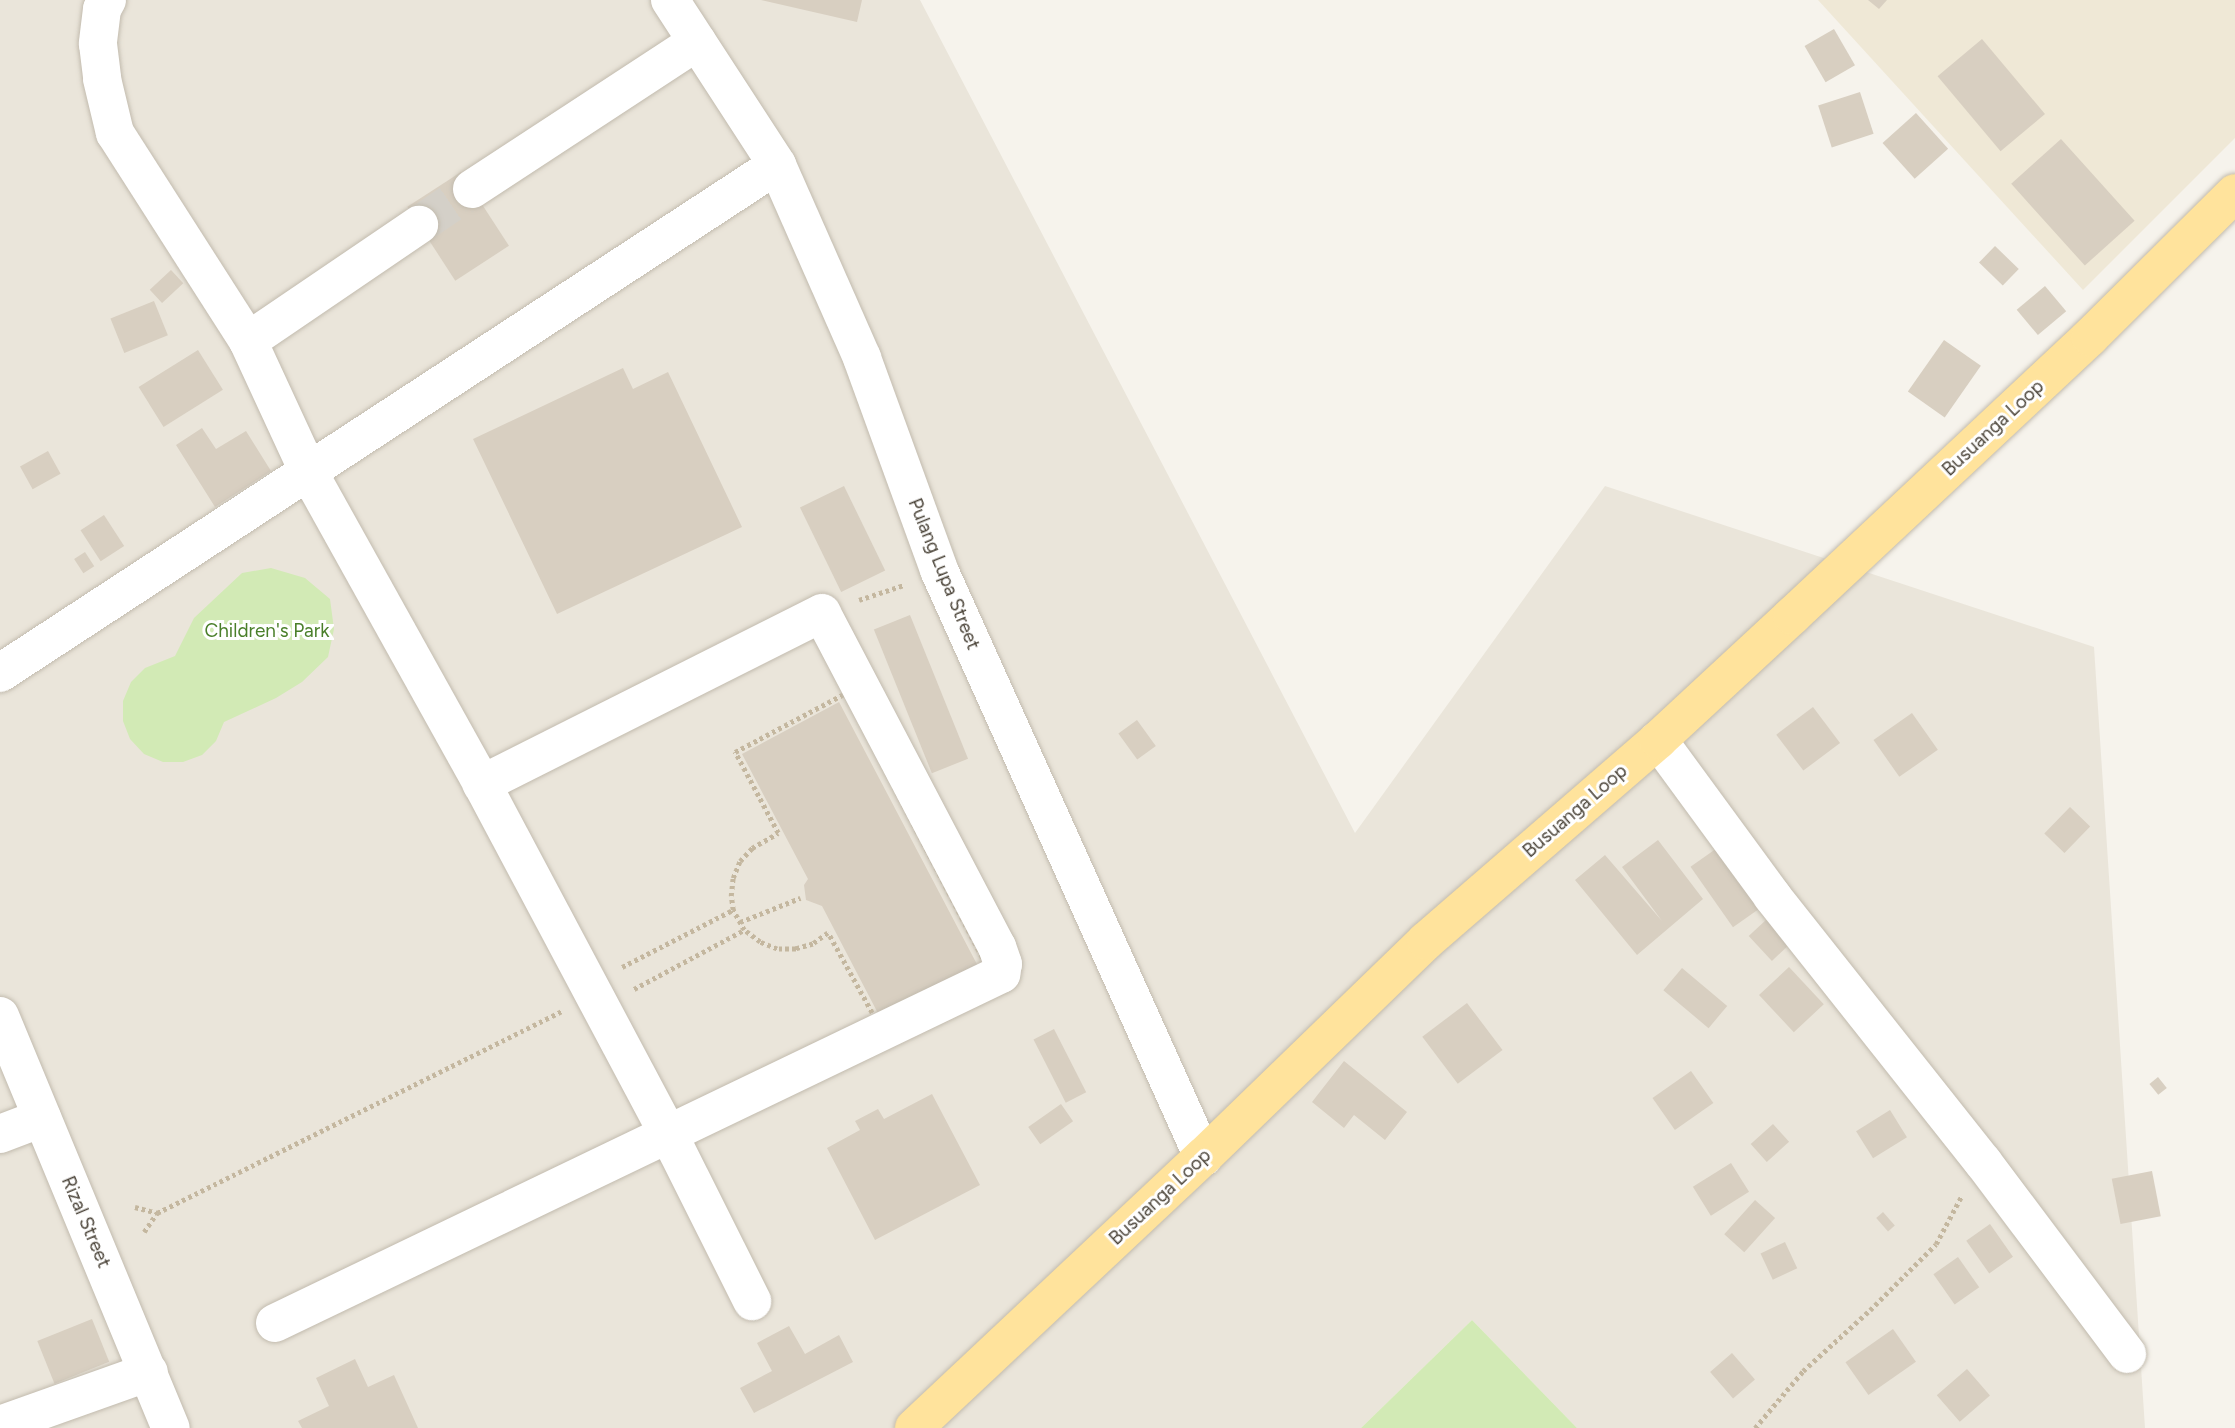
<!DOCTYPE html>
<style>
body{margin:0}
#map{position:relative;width:2235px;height:1428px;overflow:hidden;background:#f6f3ec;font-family:Figtree,sans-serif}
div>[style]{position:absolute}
.residential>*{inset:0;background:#eae5da}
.education>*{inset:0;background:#efe8d6}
.green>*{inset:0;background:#d2eab5}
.building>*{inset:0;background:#d8cfc1;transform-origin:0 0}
.minor-tunnel>*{height:38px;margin-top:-19px;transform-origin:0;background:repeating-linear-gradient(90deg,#d4d0c8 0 38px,transparent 0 57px)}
.path>*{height:4.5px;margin-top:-2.25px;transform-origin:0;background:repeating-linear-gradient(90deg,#c4b79f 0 3.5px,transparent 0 7px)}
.roads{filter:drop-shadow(0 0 2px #c2bbae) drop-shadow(0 0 2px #c2bbae)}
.minor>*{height:38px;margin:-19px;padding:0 19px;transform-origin:19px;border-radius:19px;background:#fff}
.major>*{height:38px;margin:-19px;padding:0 19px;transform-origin:19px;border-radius:19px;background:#ffe39c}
span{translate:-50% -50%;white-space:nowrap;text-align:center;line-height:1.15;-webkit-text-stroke:6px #fff;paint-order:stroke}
.street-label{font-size:19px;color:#4b4439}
.park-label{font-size:19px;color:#4a7f2a}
</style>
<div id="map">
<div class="residential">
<div style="clip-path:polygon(0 0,920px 0,1355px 833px,1605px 486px,2094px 647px,2145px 1428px,1577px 1428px,1472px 1320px,1361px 1428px,0 1428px)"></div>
</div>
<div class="education">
<div style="clip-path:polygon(1818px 0,2235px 0,2235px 138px,2083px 290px)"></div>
</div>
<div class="green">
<div style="clip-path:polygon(271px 568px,305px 578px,330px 599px,334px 629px,328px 657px,302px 682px,276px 698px,224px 722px,216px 741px,202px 755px,183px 762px,163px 762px,144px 754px,130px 739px,123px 721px,123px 701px,131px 682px,145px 668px,175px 656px,194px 618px,242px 573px)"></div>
<div style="clip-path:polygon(1472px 1320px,1577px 1428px,1361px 1428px)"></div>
</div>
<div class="building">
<div style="clip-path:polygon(761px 0,862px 0,857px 22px)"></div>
<div style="clip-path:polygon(1868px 0,1887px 0,1879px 9px)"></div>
<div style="left:1834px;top:29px;width:42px;height:34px;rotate:60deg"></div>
<div style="left:1982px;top:39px;width:98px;height:58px;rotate:50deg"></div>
<div style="left:1860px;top:92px;width:44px;height:44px;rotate:72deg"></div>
<div style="left:1916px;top:113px;width:48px;height:45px;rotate:48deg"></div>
<div style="left:2061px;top:139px;width:110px;height:67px;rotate:48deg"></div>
<div style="left:461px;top:172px;width:88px;height:64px;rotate:57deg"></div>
<div style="left:1995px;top:246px;width:33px;height:23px;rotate:44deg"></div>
<div style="left:171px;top:270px;width:18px;height:29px;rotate:47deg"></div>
<div style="left:2045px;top:286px;width:33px;height:37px;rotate:50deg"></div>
<div style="left:154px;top:301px;width:37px;height:47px;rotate:68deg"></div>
<div style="left:1944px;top:340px;width:45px;height:63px;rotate:35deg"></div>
<div style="left:198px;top:350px;width:47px;height:70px;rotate:58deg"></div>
<div style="clip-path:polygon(623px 368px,633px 389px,668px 372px,742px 527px,557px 614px,473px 439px)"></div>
<div style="clip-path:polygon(202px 428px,216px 449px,246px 431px,271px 471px,215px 507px,176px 445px)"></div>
<div style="left:48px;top:451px;width:26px;height:32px;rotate:61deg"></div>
<div style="left:844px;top:486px;width:94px;height:49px;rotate:64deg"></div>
<div style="left:104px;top:515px;width:37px;height:28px;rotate:57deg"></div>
<div style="left:85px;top:552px;width:17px;height:13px;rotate:57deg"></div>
<div style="left:910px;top:615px;width:155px;height:39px;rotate:68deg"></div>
<div style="clip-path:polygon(839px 702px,980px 970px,882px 1021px,822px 906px,806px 900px,804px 885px,808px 879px,742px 754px)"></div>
<div style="left:1813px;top:707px;width:45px;height:46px;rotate:53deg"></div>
<div style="left:1912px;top:713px;width:45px;height:47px;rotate:55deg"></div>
<div style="left:1137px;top:720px;width:32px;height:23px;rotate:54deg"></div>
<div style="left:2070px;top:807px;width:28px;height:37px;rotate:44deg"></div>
<div style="clip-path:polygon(1658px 840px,1703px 899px,1637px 955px,1575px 880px,1605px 855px,1662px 921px,1622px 867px)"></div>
<div style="left:1720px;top:846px;width:74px;height:36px;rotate:55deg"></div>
<div style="left:1767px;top:919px;width:34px;height:25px;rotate:47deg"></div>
<div style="left:1789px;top:967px;width:51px;height:41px;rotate:47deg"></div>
<div style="left:1682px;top:968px;width:59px;height:29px;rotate:40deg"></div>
<div style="left:1467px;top:1003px;width:59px;height:56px;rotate:53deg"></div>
<div style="left:1054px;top:1029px;width:71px;height:23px;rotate:63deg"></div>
<div style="clip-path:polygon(1344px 1061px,1407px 1112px,1385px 1140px,1354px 1115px,1344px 1128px,1312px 1102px)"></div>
<div style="left:1691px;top:1071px;width:39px;height:47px;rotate:55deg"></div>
<div style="left:2158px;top:1077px;width:14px;height:11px;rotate:51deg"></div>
<div style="clip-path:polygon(932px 1094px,980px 1185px,875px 1240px,827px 1148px,860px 1130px,855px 1121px,878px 1109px,884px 1119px)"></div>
<div style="left:1061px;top:1104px;width:21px;height:40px;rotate:55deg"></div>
<div style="left:1890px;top:1110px;width:32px;height:40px;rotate:58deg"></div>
<div style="left:1773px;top:1124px;width:24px;height:30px;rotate:48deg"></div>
<div style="left:1731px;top:1163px;width:34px;height:45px;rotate:58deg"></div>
<div style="left:2152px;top:1171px;width:46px;height:41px;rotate:79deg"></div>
<div style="left:1755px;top:1200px;width:27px;height:46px;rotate:42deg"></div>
<div style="left:1883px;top:1212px;width:18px;height:9px;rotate:49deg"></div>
<div style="left:1990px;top:1224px;width:40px;height:29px;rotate:55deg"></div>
<div style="left:1785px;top:1242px;width:29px;height:27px;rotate:65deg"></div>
<div style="left:1958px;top:1257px;width:37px;height:30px;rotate:55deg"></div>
<div style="left:92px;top:1319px;width:46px;height:59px;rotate:68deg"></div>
<div style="clip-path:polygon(789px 1326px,805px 1354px,839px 1335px,853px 1362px,754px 1413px,740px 1388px,772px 1371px,757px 1343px)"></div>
<div style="left:1893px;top:1329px;width:40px;height:58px;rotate:55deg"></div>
<div style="left:1732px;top:1353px;width:35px;height:29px;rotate:49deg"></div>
<div style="clip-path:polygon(355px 1359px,368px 1387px,394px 1375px,418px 1428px,302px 1428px,298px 1421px,329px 1406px,316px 1378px)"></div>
<div style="left:1967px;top:1369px;width:35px;height:40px;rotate:49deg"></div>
</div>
<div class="minor-tunnel">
<div style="left:419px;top:225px;width:64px;rotate:-34.2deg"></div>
</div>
<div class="path">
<div style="left:859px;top:600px;width:47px;rotate:-18.4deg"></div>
<div style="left:846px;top:693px;width:316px;rotate:62.7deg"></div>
<div style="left:991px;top:974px;width:123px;rotate:152.4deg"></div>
<div style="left:882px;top:1031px;width:112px;rotate:-118.9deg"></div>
<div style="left:828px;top:933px;width:19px;rotate:144deg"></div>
<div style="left:813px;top:944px;width:18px;rotate:164deg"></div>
<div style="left:796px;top:949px;width:19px;rotate:180deg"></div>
<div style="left:777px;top:949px;width:18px;rotate:-158deg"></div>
<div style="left:760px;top:942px;width:20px;rotate:-143deg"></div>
<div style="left:744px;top:930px;width:23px;rotate:-119deg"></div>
<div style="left:733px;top:910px;width:14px;rotate:-98deg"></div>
<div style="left:731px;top:896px;width:18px;rotate:-84deg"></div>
<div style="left:733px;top:878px;width:18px;rotate:-68deg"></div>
<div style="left:740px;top:861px;width:18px;rotate:-47deg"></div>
<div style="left:752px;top:848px;width:30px;rotate:-30deg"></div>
<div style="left:778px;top:833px;width:92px;rotate:-118deg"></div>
<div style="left:735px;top:752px;width:126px;rotate:-28deg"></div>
<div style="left:740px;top:922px;width:65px;rotate:-21.8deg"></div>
<div style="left:622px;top:967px;width:125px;rotate:-27.2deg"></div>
<div style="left:634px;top:989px;width:125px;rotate:-28.2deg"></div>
<div style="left:135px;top:1207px;width:23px;rotate:15deg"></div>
<div style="left:157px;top:1213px;width:453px;rotate:-26.5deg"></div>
<div style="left:144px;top:1232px;width:23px;rotate:-56deg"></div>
<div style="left:1755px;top:1428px;width:75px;rotate:-49.9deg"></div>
<div style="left:1803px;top:1371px;width:91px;rotate:-42.3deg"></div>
<div style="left:1870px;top:1310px;width:93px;rotate:-45deg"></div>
<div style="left:1936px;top:1244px;width:55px;rotate:-62deg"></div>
</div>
<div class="roads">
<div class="minor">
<div style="left:107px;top:0;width:10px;rotate:119deg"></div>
<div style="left:102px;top:9px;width:35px;rotate:97deg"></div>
<div style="left:98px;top:44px;width:35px;rotate:83deg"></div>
<div style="left:102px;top:79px;width:56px;rotate:76.5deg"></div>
<div style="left:115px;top:133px;width:247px;rotate:57.4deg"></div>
<div style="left:248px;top:341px;width:143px;rotate:65.2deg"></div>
<div style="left:308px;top:471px;width:358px;rotate:60.9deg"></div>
<div style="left:482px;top:784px;width:398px;rotate:62deg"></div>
<div style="left:669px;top:1135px;width:186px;rotate:63.4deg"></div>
<div style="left:670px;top:0;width:197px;rotate:57deg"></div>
<div style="left:777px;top:165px;width:211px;rotate:66.2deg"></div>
<div style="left:862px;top:358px;width:226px;rotate:70deg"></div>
<div style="left:939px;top:570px;width:644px;rotate:65.78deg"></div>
<div style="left:472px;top:189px;width:269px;rotate:-33.2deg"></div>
<div style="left:248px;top:341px;width:207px;rotate:-34.2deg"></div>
<div style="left:0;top:673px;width:928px;rotate:-33.18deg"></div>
<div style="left:1658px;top:740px;width:193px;rotate:53.8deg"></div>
<div style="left:1772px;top:896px;width:340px;rotate:51.6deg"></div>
<div style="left:1983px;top:1162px;width:240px;rotate:53.1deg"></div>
<div style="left:0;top:1016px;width:446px;rotate:67.5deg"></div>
<div style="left:0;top:1134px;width:45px;rotate:-20.9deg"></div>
<div style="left:275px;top:1323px;width:806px;rotate:-25.67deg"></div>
<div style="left:1001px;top:974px;width:10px;rotate:-79deg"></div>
<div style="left:1003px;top:964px;width:18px;rotate:-109deg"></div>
<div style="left:997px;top:947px;width:377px;rotate:-117.7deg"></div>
<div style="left:822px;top:613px;width:381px;rotate:153.3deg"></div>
<div style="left:0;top:1425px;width:158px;rotate:-19.6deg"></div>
</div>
<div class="major">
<div style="left:914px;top:1428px;width:396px;rotate:-43.2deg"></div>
<div style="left:1203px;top:1157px;width:310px;rotate:-44.1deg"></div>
<div style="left:1426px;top:941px;width:307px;rotate:-40.9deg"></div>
<div style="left:1658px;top:740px;width:183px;rotate:-42.8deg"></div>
<div style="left:1792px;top:616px;width:408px;rotate:-43.1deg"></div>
<div style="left:2090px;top:337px;width:204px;rotate:-44.8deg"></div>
</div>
</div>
<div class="street-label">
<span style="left:1993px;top:428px;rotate:-43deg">Busuanga Loop</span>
<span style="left:944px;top:574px;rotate:68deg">Pulang Lupa Street</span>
<span style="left:1575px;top:811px;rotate:-41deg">Busuanga Loop</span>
<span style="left:1160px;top:1197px;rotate:-43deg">Busuanga Loop</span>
<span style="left:86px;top:1222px;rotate:67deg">Rizal Street</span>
</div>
<div class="park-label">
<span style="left:267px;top:631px">Children's Park</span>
</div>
</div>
